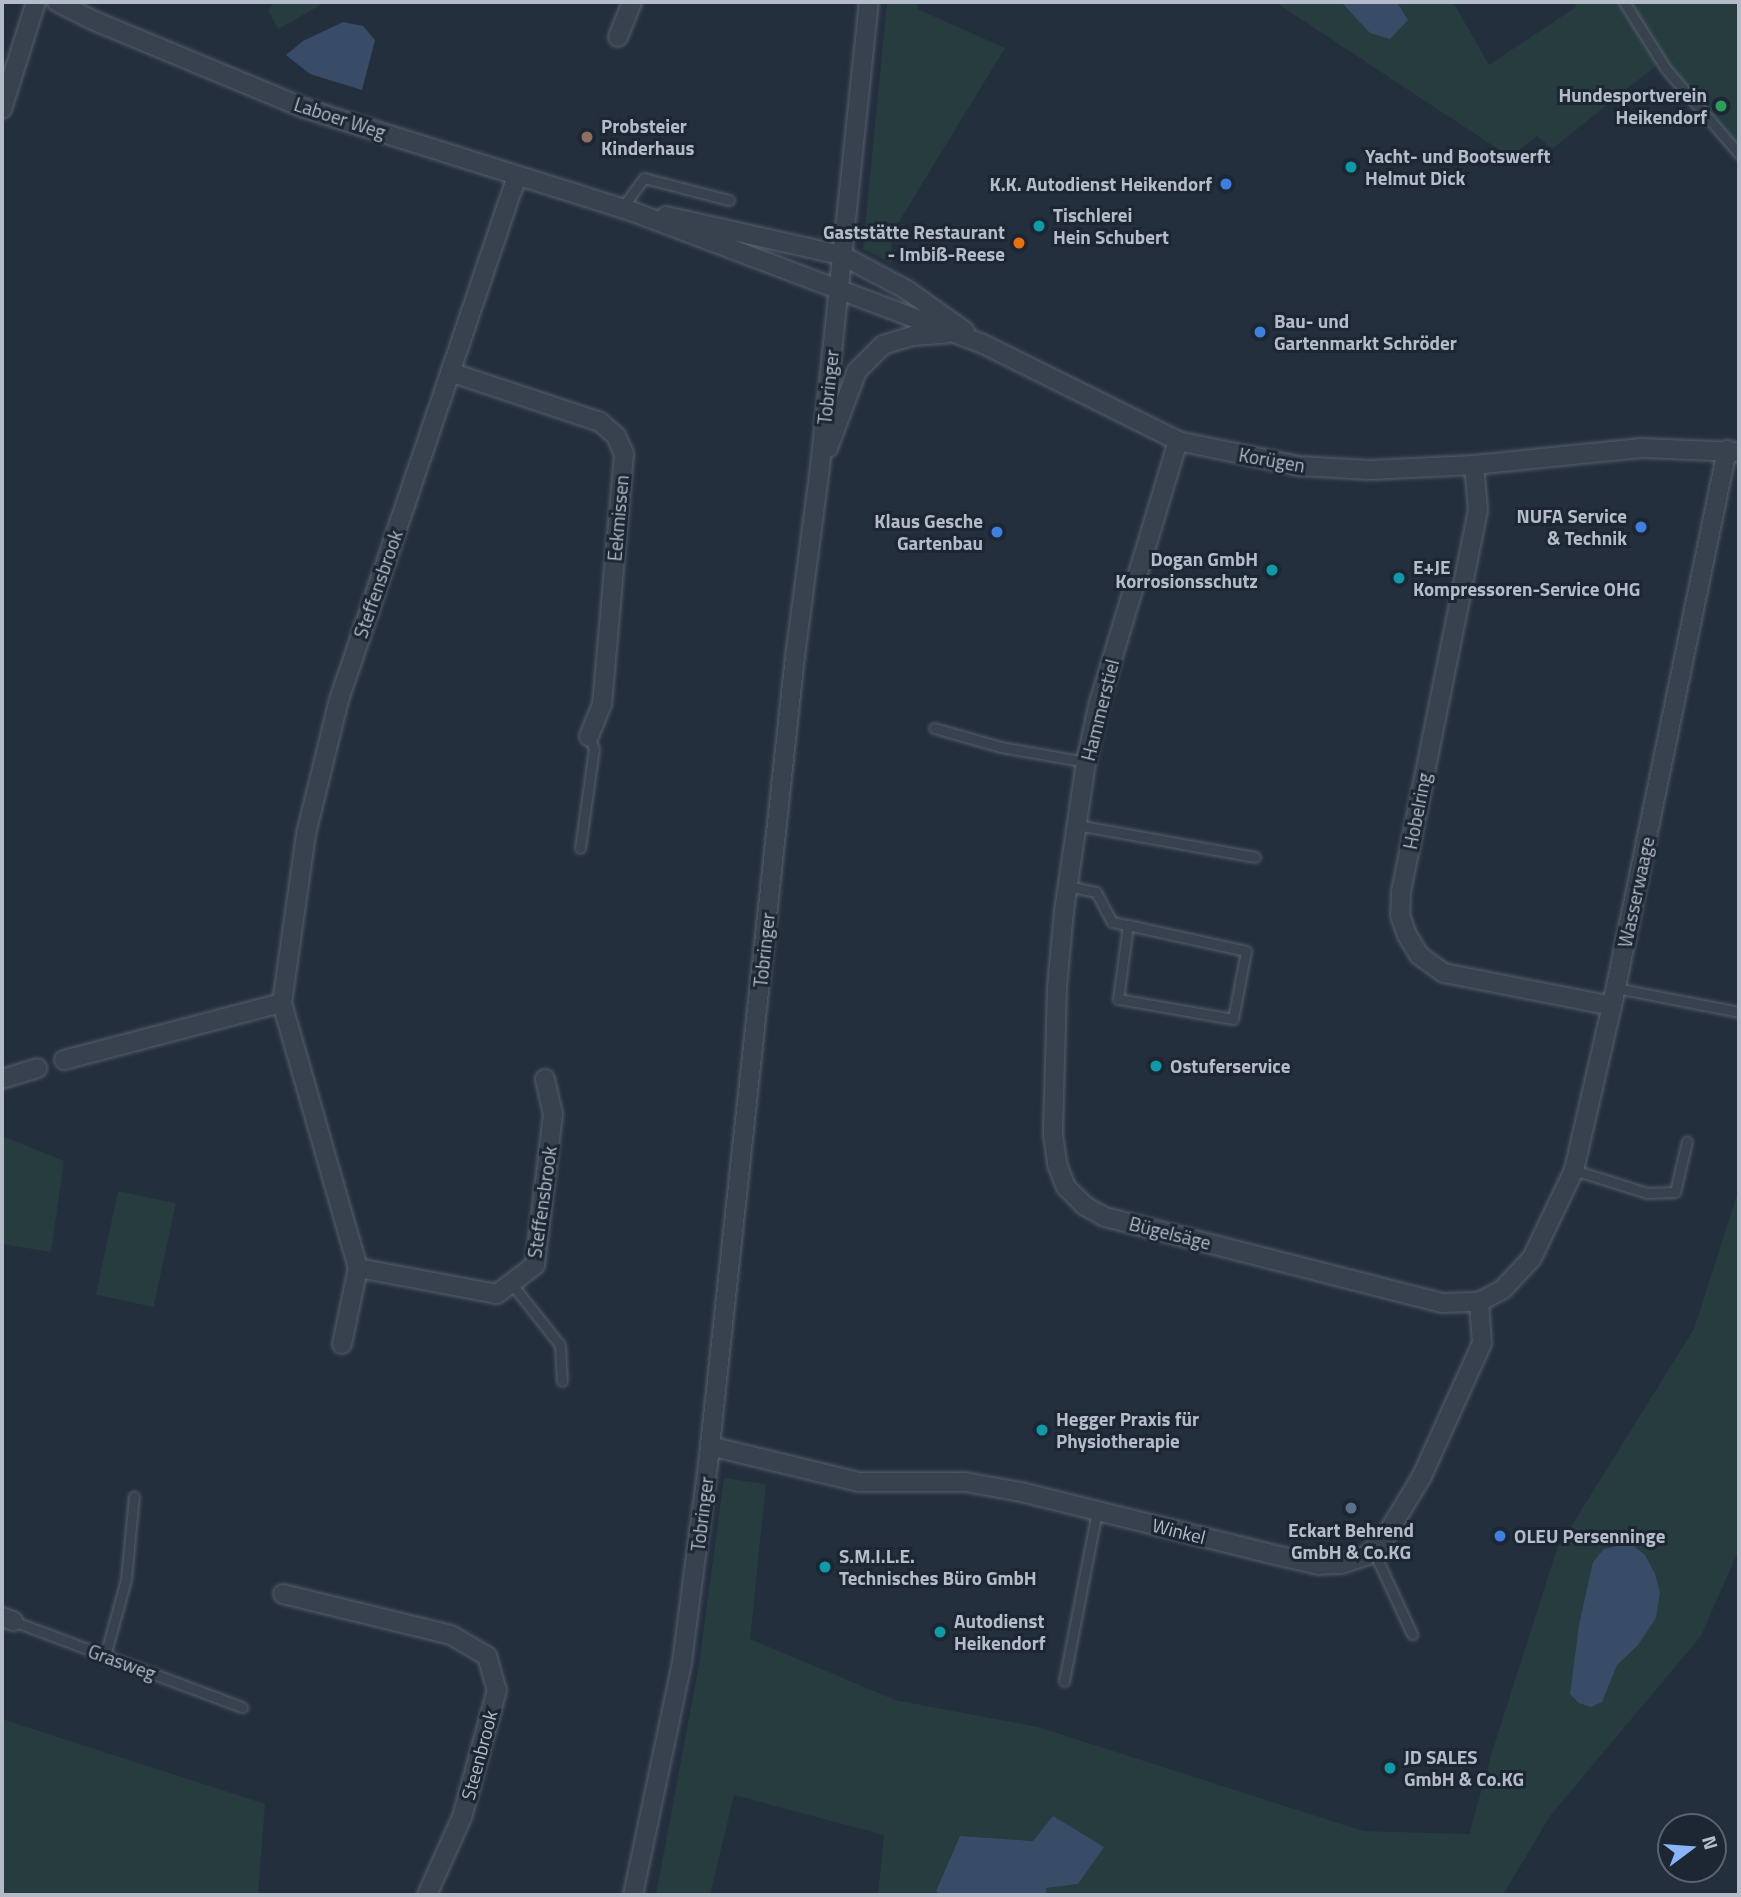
<!DOCTYPE html>
<meta charset="utf-8">
<style>
body{margin:0}
#map{position:relative;width:1741px;height:1897px;overflow:hidden;background:#242f3e;font-family:"Titillium Web",sans-serif}
div>[style]{position:absolute}
.green>*{inset:0;background:#263c3f;transform-origin:0 0}
.water>*{inset:0;background:#394c67}
.roads{filter:drop-shadow(0 0 2px #565f6c) drop-shadow(0 0 2px #565f6c)}
.lane>*{height:9px;margin:-4.5px;padding:0 4.5px;transform-origin:4.5px;border-radius:4.5px;background:#38414e}
.street>*{height:18px;margin:-9px;padding:0 9px;transform-origin:9px;border-radius:9px;background:#38414e}
.dots>*{width:19px;height:19px;translate:-50% -50%;box-sizing:border-box;border:4px solid #1d2633;border-radius:50%}
span{translate:-50% -50%;white-space:nowrap;text-align:center;line-height:1.15;-webkit-text-stroke:6px #1d2633;paint-order:stroke}
.poi-label{font-size:19px;color:#b4bcc9;font-weight:700}
.right{translate:-100% -50%;text-align:right}
.left{translate:0 -50%;text-align:left}
.street-label{font-size:19px;color:#b4bcc9}
.frame{position:absolute;inset:0;border:4px solid #b4bcc9;pointer-events:none}
.north{position:absolute;left:1657px;top:1813px;width:70px;height:70px;box-sizing:border-box;background:#1d2633;border:2px solid #59626f;border-radius:50%;rotate:74deg;font-size:19px;font-weight:700;line-height:28px;text-align:center;color:#b4bcc9}
.north::after{content:'';display:block;margin:auto;width:24px;height:32px;background:#8ab4f8;clip-path:polygon(50% 0,100% 100%,50% 72%,0 100%)}
</style>
<div id="map">
<div class="green">
<div style="clip-path:polygon(274px 2px,326px 2px,278px 29px,268px 11px)"></div>
<div style="clip-path:polygon(887px 2px,918px 2px,917px 9px,1005px 48px,892px 233px,891px 263px,863px 249px)"></div>
<div style="clip-path:polygon(1275px 2px,1341px 2px,1349px 10px,1408px 20px,1397px 2px,1453px 2px,1489px 65px,1576px 7px,1573px 2px,1619px 2px,1658px 64px,1552px 149px,1537px 136px,1510px 157px)"></div>
<div style="clip-path:polygon(1629px 2px,1739px 2px,1739px 148px,1666px 64px)"></div>
<div style="clip-path:polygon(2px 1136px,64px 1161px,51px 1252px,2px 1244px)"></div>
<div style="clip-path:polygon(1739px 1189px,1739px 1549px,1701px 1636px,1550px 1816px,1503px 1895px,1046px 1895px,1033px 1841px,960px 1836px,936px 1891px,940px 1895px,878px 1895px,884px 1835px,734px 1795px,710px 1895px,656px 1895px,699px 1664px,724px 1478px,766px 1484px,750px 1639px,895px 1700px,1038px 1727px,1363px 1831px,1469px 1834px,1493px 1749px,1557px 1549px,1694px 1329px)"></div>
<div style="left:118px;top:1191px;width:59px;height:106px;rotate:12deg"></div>
<div style="clip-path:polygon(2px 1719px,265px 1804px,258px 1895px,2px 1895px)"></div>
</div>
<div class="water">
<div style="clip-path:polygon(1341px 2px,1397px 2px,1408px 20px,1390px 39px,1370px 33px)"></div>
<div style="clip-path:polygon(343px 22px,363px 26px,375px 40px,362px 90px,310px 74px,286px 55px,303px 41px)"></div>
<div style="clip-path:polygon(1630px 1543px,1645px 1555px,1655px 1574px,1660px 1593px,1656px 1618px,1638px 1645px,1617px 1665px,1602px 1702px,1591px 1707px,1579px 1703px,1570px 1694px,1579px 1625px,1593px 1562px,1604px 1549px)"></div>
<div style="clip-path:polygon(1053px 1816px,1104px 1847px,1078px 1884px,1046px 1888px,1046px 1895px,940px 1895px,936px 1891px,960px 1836px,1033px 1841px)"></div>
</div>
<div class="roads">
<div class="lane">
<div style="left:1624px;top:2px;width:79px;rotate:57.9deg"></div>
<div style="left:1666px;top:69px;width:112px;rotate:49.3deg"></div>
<div style="left:622px;top:208px;width:37px;rotate:-54deg"></div>
<div style="left:644px;top:178px;width:88px;rotate:14.5deg"></div>
<div style="left:934px;top:728px;width:70px;rotate:15.8deg"></div>
<div style="left:1001px;top:747px;width:86px;rotate:10deg"></div>
<div style="left:1077px;top:825px;width:181px;rotate:10.2deg"></div>
<div style="left:580px;top:848px;width:100px;rotate:-82deg"></div>
<div style="left:594px;top:749px;width:14px;rotate:-111deg"></div>
<div style="left:1068px;top:886px;width:29px;rotate:12deg"></div>
<div style="left:1096px;top:892px;width:34px;rotate:62deg"></div>
<div style="left:1112px;top:922px;width:16px;rotate:11deg"></div>
<div style="left:1128px;top:925px;width:121px;rotate:12.4deg"></div>
<div style="left:1246px;top:951px;width:69px;rotate:100.8deg"></div>
<div style="left:1233px;top:1019px;width:117px;rotate:-170.1deg"></div>
<div style="left:1118px;top:999px;width:75px;rotate:-82.3deg"></div>
<div style="left:1616px;top:988px;width:125px;rotate:11deg"></div>
<div style="left:1574px;top:1170px;width:77px;rotate:17.5deg"></div>
<div style="left:1647px;top:1193px;width:28px;rotate:-2deg"></div>
<div style="left:1675px;top:1192px;width:52px;rotate:-76.8deg"></div>
<div style="left:511px;top:1283px;width:79px;rotate:51.7deg"></div>
<div style="left:560px;top:1345px;width:36px;rotate:87deg"></div>
<div style="left:1373px;top:1550px;width:93px;rotate:65.1deg"></div>
<div style="left:13px;top:1621px;width:245px;rotate:20.6deg"></div>
<div style="left:105px;top:1656px;width:80px;rotate:-74.7deg"></div>
<div style="left:126px;top:1579px;width:83px;rotate:-84.5deg"></div>
<div style="left:1064px;top:1681px;width:173px;rotate:-79deg"></div>
</div>
<div class="street">
<div style="left:57px;top:2px;width:37px;rotate:27deg"></div>
<div style="left:90px;top:19px;width:232px;rotate:22.6deg"></div>
<div style="left:304px;top:108px;width:343px;rotate:17.5deg"></div>
<div style="left:631px;top:211px;width:376px;rotate:20.7deg"></div>
<div style="left:983px;top:344px;width:218px;rotate:26.4deg"></div>
<div style="left:1178px;top:441px;width:124px;rotate:11.7deg"></div>
<div style="left:1299px;top:466px;width:71px;rotate:3.2deg"></div>
<div style="left:1370px;top:470px;width:104px;rotate:-2.8deg"></div>
<div style="left:1474px;top:465px;width:168px;rotate:-5.8deg"></div>
<div style="left:1641px;top:448px;width:98px;rotate:2.3deg"></div>
<div style="left:618px;top:37px;width:38px;rotate:-68deg"></div>
<div style="left:2px;top:109px;width:112px;rotate:-72.4deg"></div>
<div style="left:666px;top:216px;width:179px;rotate:12.6deg"></div>
<div style="left:841px;top:255px;width:75px;rotate:27.9deg"></div>
<div style="left:907px;top:290px;width:71px;rotate:35.3deg"></div>
<div style="left:450px;top:372px;width:158px;rotate:18.4deg"></div>
<div style="left:600px;top:422px;width:21px;rotate:41deg"></div>
<div style="left:616px;top:436px;width:20px;rotate:66deg"></div>
<div style="left:624px;top:454px;width:251px;rotate:95deg"></div>
<div style="left:602px;top:704px;width:35px;rotate:112deg"></div>
<div style="left:1178px;top:441px;width:273px;rotate:106.8deg"></div>
<div style="left:1099px;top:702px;width:61px;rotate:102.2deg"></div>
<div style="left:1086px;top:762px;width:151px;rotate:98.4deg"></div>
<div style="left:1064px;top:911px;width:77px;rotate:95.2deg"></div>
<div style="left:1057px;top:988px;width:146px;rotate:91.6deg"></div>
<div style="left:1053px;top:1134px;width:30px;rotate:82deg"></div>
<div style="left:1057px;top:1164px;width:25px;rotate:69deg"></div>
<div style="left:1066px;top:1187px;width:27px;rotate:45deg"></div>
<div style="left:1085px;top:1206px;width:23px;rotate:29deg"></div>
<div style="left:1105px;top:1217px;width:348px;rotate:14.3deg"></div>
<div style="left:1442px;top:1303px;width:37px;rotate:-2deg"></div>
<div style="left:1479px;top:1302px;width:27px;rotate:-28deg"></div>
<div style="left:1503px;top:1289px;width:42px;rotate:-46.9deg"></div>
<div style="left:1532px;top:1258px;width:98px;rotate:-64.5deg"></div>
<div style="left:1574px;top:1170px;width:168px;rotate:-77deg"></div>
<div style="left:1612px;top:1006px;width:568px;rotate:-78.31deg"></div>
<div style="left:828px;top:448px;width:82px;rotate:-69.4deg"></div>
<div style="left:857px;top:371px;width:37px;rotate:-45deg"></div>
<div style="left:883px;top:345px;width:31px;rotate:-17deg"></div>
<div style="left:913px;top:336px;width:32px;rotate:-4deg"></div>
<div style="left:1474px;top:465px;width:45px;rotate:84.9deg"></div>
<div style="left:1478px;top:510px;width:390px;rotate:101.4deg"></div>
<div style="left:1401px;top:892px;width:23px;rotate:92deg"></div>
<div style="left:1400px;top:915px;width:21px;rotate:71deg"></div>
<div style="left:1407px;top:935px;width:23px;rotate:59deg"></div>
<div style="left:1419px;top:955px;width:31px;rotate:36deg"></div>
<div style="left:1444px;top:973px;width:171px;rotate:11.1deg"></div>
<div style="left:64px;top:1060px;width:225px;rotate:-14.7deg"></div>
<div style="left:2px;top:1079px;width:37px;rotate:-17deg"></div>
<div style="left:358px;top:1268px;width:141px;rotate:10.6deg"></div>
<div style="left:497px;top:1294px;width:48px;rotate:-37.3deg"></div>
<div style="left:535px;top:1265px;width:152px;rotate:-83.2deg"></div>
<div style="left:553px;top:1114px;width:36px;rotate:-103deg"></div>
<div style="left:342px;top:1344px;width:78px;rotate:-78.1deg"></div>
<div style="left:358px;top:1268px;width:276px;rotate:-106deg"></div>
<div style="left:282px;top:1003px;width:171px;rotate:-81.9deg"></div>
<div style="left:306px;top:834px;width:138px;rotate:-76.2deg"></div>
<div style="left:339px;top:700px;width:553px;rotate:-71.24deg"></div>
<div style="left:710px;top:1446px;width:153px;rotate:13.6deg"></div>
<div style="left:859px;top:1482px;width:106px"></div>
<div style="left:965px;top:1482px;width:57px;rotate:10.1deg"></div>
<div style="left:1021px;top:1492px;width:253px;rotate:13.9deg"></div>
<div style="left:1267px;top:1553px;width:53px;rotate:13deg"></div>
<div style="left:1319px;top:1565px;width:22px;rotate:-3deg"></div>
<div style="left:1341px;top:1564px;width:26px;rotate:-18deg"></div>
<div style="left:1366px;top:1556px;width:25px;rotate:-43deg"></div>
<div style="left:1384px;top:1539px;width:74px;rotate:-58.9deg"></div>
<div style="left:1422px;top:1476px;width:146px;rotate:-65.7deg"></div>
<div style="left:1482px;top:1343px;width:41px;rotate:-94.2deg"></div>
<div style="left:283px;top:1594px;width:173px;rotate:13.7deg"></div>
<div style="left:451px;top:1635px;width:42px;rotate:30.3deg"></div>
<div style="left:487px;top:1656px;width:35px;rotate:74deg"></div>
<div style="left:497px;top:1690px;width:132px;rotate:105.4deg"></div>
<div style="left:462px;top:1817px;width:85px;rotate:114.2deg"></div>
<div style="left:2px;top:1617px;width:12px;rotate:20deg"></div>
<div style="left:633px;top:1895px;width:238px;rotate:-78.1deg"></div>
<div style="left:682px;top:1662px;width:200px;rotate:-82.5deg"></div>
<div style="left:708px;top:1464px;width:812px;rotate:-83.85deg"></div>
<div style="left:795px;top:657px;width:192px;rotate:-82.5deg"></div>
<div style="left:820px;top:467px;width:468px;rotate:-84deg"></div>
</div>
</div>
<div class="dots">
<div style="left:1721px;top:106px;background:#2e9e5b"></div>
<div style="left:587px;top:137px;background:#8d6e63"></div>
<div style="left:1351px;top:167px;background:#0f9aa8"></div>
<div style="left:1226px;top:184px;background:#3f7fe0"></div>
<div style="left:1039px;top:226px;background:#0f9aa8"></div>
<div style="left:1019px;top:243px;background:#e8710a"></div>
<div style="left:1260px;top:332px;background:#3f7fe0"></div>
<div style="left:1641px;top:527px;background:#3f7fe0"></div>
<div style="left:997px;top:532px;background:#3f7fe0"></div>
<div style="left:1272px;top:570px;background:#0f9aa8"></div>
<div style="left:1399px;top:578px;background:#0f9aa8"></div>
<div style="left:1156px;top:1066px;background:#0f9aa8"></div>
<div style="left:1042px;top:1430px;background:#0f9aa8"></div>
<div style="left:1351px;top:1508px;background:#5c6f8a"></div>
<div style="left:1500px;top:1536px;background:#3f7fe0"></div>
<div style="left:825px;top:1567px;background:#0f9aa8"></div>
<div style="left:940px;top:1632px;background:#0f9aa8"></div>
<div style="left:1390px;top:1768px;background:#0f9aa8"></div>
</div>
<div class="poi-label">
<span class="right" style="left:1707px;top:106px">Hundesportverein<br>Heikendorf</span>
<span class="left" style="left:601px;top:137px">Probsteier<br>Kinderhaus</span>
<span class="left" style="left:1365px;top:167px">Yacht- und Bootswerft<br>Helmut Dick</span>
<span class="right" style="left:1212px;top:184px">K.K. Autodienst Heikendorf</span>
<span class="left" style="left:1053px;top:226px">Tischlerei<br>Hein Schubert</span>
<span class="right" style="left:1005px;top:243px">Gaststätte Restaurant<br>- Imbiß-Reese</span>
<span class="left" style="left:1274px;top:332px">Bau- und<br>Gartenmarkt Schröder</span>
<span class="right" style="left:1627px;top:527px">NUFA Service<br>&amp; Technik</span>
<span class="right" style="left:983px;top:532px">Klaus Gesche<br>Gartenbau</span>
<span class="right" style="left:1258px;top:570px">Dogan GmbH<br>Korrosionsschutz</span>
<span class="left" style="left:1413px;top:578px">E+JE<br>Kompressoren-Service OHG</span>
<span class="left" style="left:1170px;top:1066px">Ostuferservice</span>
<span class="left" style="left:1056px;top:1430px">Hegger Praxis für<br>Physiotherapie</span>
<span style="left:1351px;top:1541px">Eckart Behrend<br>GmbH &amp; Co.KG</span>
<span class="left" style="left:1514px;top:1536px">OLEU Persenninge</span>
<span class="left" style="left:839px;top:1567px">S.M.I.L.E.<br>Technisches Büro GmbH</span>
<span class="left" style="left:954px;top:1632px">Autodienst<br>Heikendorf</span>
<span class="left" style="left:1404px;top:1768px">JD SALES<br>GmbH &amp; Co.KG</span>
</div>
<div class="street-label">
<span style="left:340px;top:118px;rotate:18deg">Laboer Weg</span>
<span style="left:828px;top:387px;rotate:-84deg">Tobringer</span>
<span style="left:1272px;top:460px;rotate:10deg">Korügen</span>
<span style="left:618px;top:518px;rotate:-85deg">Eekmissen</span>
<span style="left:378px;top:584px;rotate:-71deg">Steffensbrook</span>
<span style="left:1100px;top:710px;rotate:-76deg">Hammerstiel</span>
<span style="left:1417px;top:811px;rotate:-79deg">Hobelring</span>
<span style="left:1636px;top:892px;rotate:-78deg">Wasserwaage</span>
<span style="left:764px;top:950px;rotate:-84deg">Tobringer</span>
<span style="left:542px;top:1202px;rotate:-82deg">Steffensbrook</span>
<span style="left:1170px;top:1233px;rotate:14deg">Bügelsäge</span>
<span style="left:702px;top:1514px;rotate:-83deg">Tobringer</span>
<span style="left:1179px;top:1531px;rotate:14deg">Winkel</span>
<span style="left:122px;top:1662px;rotate:20deg">Grasweg</span>
<span style="left:479px;top:1755px;rotate:-75deg">Steenbrook</span>
</div>
<div class="frame"></div>
<div class="north">N</div>
</div>
